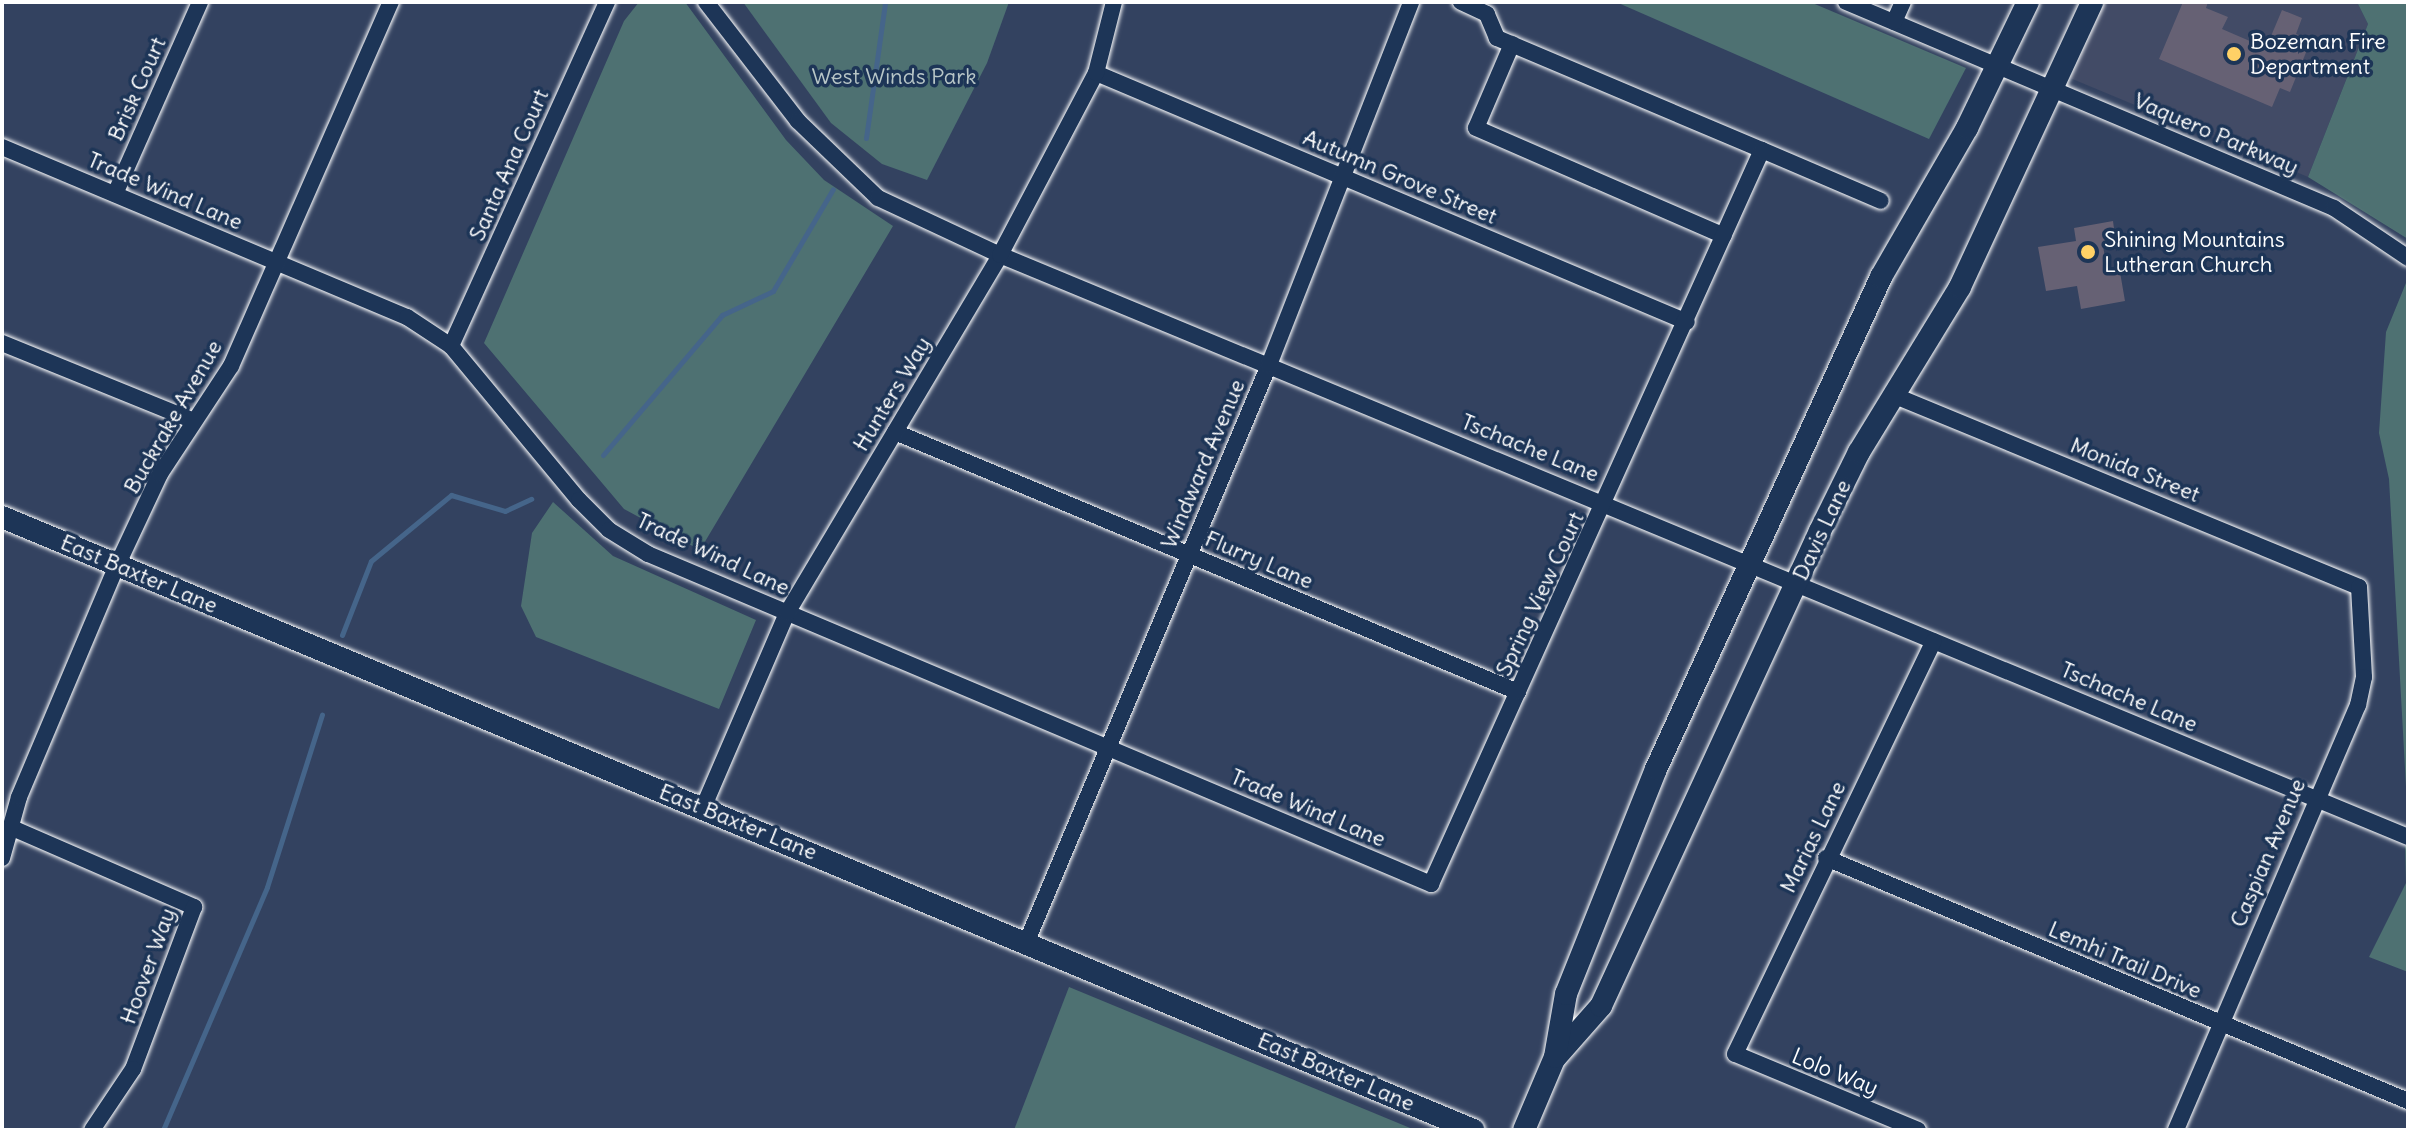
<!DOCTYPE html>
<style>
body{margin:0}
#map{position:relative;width:2410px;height:1132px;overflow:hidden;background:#334260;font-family:Delius,sans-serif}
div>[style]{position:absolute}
.built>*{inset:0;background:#424b66}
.green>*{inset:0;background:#4e7172}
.stream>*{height:5px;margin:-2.5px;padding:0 2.5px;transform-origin:2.5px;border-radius:2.5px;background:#45658a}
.building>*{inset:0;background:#666174}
.roads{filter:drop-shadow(0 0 2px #fff) drop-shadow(0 0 2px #fff)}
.street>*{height:16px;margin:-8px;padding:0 8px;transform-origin:8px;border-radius:8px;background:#1d3557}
.secondary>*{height:22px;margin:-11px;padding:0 11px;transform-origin:11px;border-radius:11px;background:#1d3557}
.dots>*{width:22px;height:22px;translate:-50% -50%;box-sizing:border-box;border:4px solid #1d3557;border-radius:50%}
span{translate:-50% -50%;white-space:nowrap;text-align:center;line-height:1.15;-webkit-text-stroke:7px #1d3557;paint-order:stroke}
.poi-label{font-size:22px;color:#fff}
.left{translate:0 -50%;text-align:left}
.park-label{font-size:22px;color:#b8c6c7}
.street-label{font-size:22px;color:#fff}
.frame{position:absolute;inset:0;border:4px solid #fff;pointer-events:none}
</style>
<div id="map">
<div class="built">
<div style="clip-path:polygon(2105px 2px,2357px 2px,2368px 24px,2308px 177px,2070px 78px)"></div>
</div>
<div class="green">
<div style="clip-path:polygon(639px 2px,685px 2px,786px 140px,824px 180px,893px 226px,700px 550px,624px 509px,484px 343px,624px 21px)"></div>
<div style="clip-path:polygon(743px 2px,1009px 2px,987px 63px,927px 180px,882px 164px,831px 123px)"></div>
<div style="clip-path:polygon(1616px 2px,1810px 2px,1966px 68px,1929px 139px)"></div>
<div style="clip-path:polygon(2357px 2px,2408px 2px,2408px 239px,2308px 177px,2368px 24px)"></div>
<div style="clip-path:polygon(2408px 278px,2408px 823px,2389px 479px,2379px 433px,2386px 332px)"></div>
<div style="clip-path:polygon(553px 502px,613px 556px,756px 620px,719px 709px,536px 637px,521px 606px,532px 533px)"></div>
<div style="clip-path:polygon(2405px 846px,2408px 847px,2408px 972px,2369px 957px,2406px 883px)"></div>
<div style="clip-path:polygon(1069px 987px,1415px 1130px,1014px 1130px)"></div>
</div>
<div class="stream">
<div style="left:866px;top:138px;width:137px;rotate:-82deg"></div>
<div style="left:603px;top:455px;width:184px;rotate:-49.6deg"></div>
<div style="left:722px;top:315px;width:56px;rotate:-25.2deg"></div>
<div style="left:773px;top:291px;width:118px;rotate:-59.5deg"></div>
<div style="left:342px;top:635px;width:79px;rotate:-68.6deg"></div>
<div style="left:371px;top:561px;width:104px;rotate:-39.5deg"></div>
<div style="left:451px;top:495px;width:56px;rotate:16.5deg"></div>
<div style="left:505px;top:511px;width:29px;rotate:-25deg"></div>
<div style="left:163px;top:1130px;width:264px;rotate:-66.8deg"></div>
<div style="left:267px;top:887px;width:181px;rotate:-72.3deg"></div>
</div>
<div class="building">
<div style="clip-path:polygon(2183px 2px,2208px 2px,2206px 8px,2228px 17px,2222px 29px,2266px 48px,2282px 10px,2302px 18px,2296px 34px,2311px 40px,2290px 92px,2280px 88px,2272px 107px,2159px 59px)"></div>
<div style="clip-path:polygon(2113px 221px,2116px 244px,2103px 246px,2108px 274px,2120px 272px,2125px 301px,2081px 309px,2077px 286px,2046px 291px,2038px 247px,2076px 241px,2074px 228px)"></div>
</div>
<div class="roads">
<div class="street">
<div style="left:706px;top:2px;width:150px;rotate:52.3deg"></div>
<div style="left:798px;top:121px;width:111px;rotate:43.9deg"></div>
<div style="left:878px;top:198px;width:135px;rotate:25deg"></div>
<div style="left:1000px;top:255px;width:1524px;rotate:22.46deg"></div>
<div style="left:1846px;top:2px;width:530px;rotate:22.89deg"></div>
<div style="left:2334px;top:208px;width:89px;rotate:34deg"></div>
<div style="left:1894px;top:22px;width:22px;rotate:-66deg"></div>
<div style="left:1512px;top:44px;width:91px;rotate:113.2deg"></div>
<div style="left:1476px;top:128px;width:270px;rotate:23.5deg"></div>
<div style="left:1096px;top:73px;width:641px;rotate:22.85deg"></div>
<div style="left:2px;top:147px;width:439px;rotate:22.8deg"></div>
<div style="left:407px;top:317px;width:53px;rotate:33.4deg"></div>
<div style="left:451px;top:346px;width:200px;rotate:50.3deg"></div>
<div style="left:579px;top:500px;width:42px;rotate:45deg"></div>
<div style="left:609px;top:530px;width:46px;rotate:31.6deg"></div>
<div style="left:648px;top:554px;width:850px;rotate:22.85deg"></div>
<div style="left:1431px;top:884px;width:805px;rotate:-65.73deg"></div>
<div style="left:1762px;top:150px;width:288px;rotate:-157.1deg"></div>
<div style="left:1497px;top:38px;width:26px;rotate:-113deg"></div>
<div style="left:1487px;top:14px;width:29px;rotate:-155deg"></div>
<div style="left:1762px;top:150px;width:129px;rotate:23.2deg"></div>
<div style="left:115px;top:194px;width:210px;rotate:-66.1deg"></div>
<div style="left:2px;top:343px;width:207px;rotate:22.1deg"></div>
<div style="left:451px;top:346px;width:378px;rotate:-65.6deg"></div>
<div style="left:1893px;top:395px;width:504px;rotate:22.39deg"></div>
<div style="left:2359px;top:587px;width:90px;rotate:86.8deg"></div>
<div style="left:2364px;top:677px;width:29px;rotate:102deg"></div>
<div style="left:2358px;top:705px;width:462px;rotate:113.2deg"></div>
<div style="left:895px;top:432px;width:675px;rotate:22.65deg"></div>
<div style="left:703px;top:808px;width:212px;rotate:-66.7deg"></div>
<div style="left:787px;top:613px;width:417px;rotate:-59.2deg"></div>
<div style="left:1000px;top:255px;width:206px;rotate:-62.2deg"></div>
<div style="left:1096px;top:73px;width:73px;rotate:-75.8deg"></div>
<div style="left:10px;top:827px;width:201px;rotate:23.5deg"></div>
<div style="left:194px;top:907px;width:173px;rotate:110.6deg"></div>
<div style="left:133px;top:1069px;width:73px;rotate:123.9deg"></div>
<div style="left:2px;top:858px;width:63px;rotate:-74.4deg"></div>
<div style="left:19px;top:797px;width:246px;rotate:-67.1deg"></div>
<div style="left:115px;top:570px;width:106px;rotate:-64.9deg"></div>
<div style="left:160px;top:474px;width:129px;rotate:-56.7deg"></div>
<div style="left:231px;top:366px;width:398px;rotate:-66.3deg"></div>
<div style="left:1826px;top:858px;width:631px;rotate:22.66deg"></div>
<div style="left:1027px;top:941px;width:625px;rotate:-67.21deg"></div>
<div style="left:1269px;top:365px;width:390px;rotate:-68.6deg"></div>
<div style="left:1918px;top:1130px;width:198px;rotate:-157.4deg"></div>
<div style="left:1735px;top:1054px;width:458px;rotate:-64.3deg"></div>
</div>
<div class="secondary">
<div style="left:2px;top:517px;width:1594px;rotate:22.62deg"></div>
<div style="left:1556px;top:1057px;width:68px;rotate:-48.6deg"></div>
<div style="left:1601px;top:1006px;width:523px;rotate:-65.25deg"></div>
<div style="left:1820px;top:531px;width:88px;rotate:-63.7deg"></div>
<div style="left:1859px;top:452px;width:193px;rotate:-58.5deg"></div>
<div style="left:1960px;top:287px;width:314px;rotate:-65.1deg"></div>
<div style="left:1524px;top:1130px;width:79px;rotate:-67deg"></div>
<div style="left:1555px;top:1057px;width:64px;rotate:-80.1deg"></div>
<div style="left:1566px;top:994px;width:242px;rotate:-68.2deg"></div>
<div style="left:1656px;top:769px;width:541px;rotate:-65.42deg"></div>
<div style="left:1881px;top:277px;width:172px;rotate:-60deg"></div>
<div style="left:1967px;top:128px;width:140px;rotate:-64.2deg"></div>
</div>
</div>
<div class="dots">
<div style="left:2234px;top:54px;background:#ffd166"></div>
<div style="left:2088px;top:252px;background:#ffd166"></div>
</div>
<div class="poi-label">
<span class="left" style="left:2250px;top:54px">Bozeman Fire<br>Department</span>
<span class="left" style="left:2104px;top:252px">Shining Mountains<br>Lutheran Church</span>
</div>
<div class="park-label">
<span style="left:894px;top:77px">West Winds Park</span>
</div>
<div class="street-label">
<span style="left:137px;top:89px;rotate:-66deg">Brisk Court</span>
<span style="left:2216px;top:134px;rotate:23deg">Vaquero Parkway</span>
<span style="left:509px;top:165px;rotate:-66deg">Santa Ana Court</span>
<span style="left:1400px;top:177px;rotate:23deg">Autumn Grove Street</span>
<span style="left:165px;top:191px;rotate:23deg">Trade Wind Lane</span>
<span style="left:892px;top:394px;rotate:-59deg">Hunters Way</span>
<span style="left:173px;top:417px;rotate:-60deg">Buckrake Avenue</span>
<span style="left:1530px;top:448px;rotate:22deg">Tschache Lane</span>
<span style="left:1203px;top:464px;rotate:-67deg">Windward Avenue</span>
<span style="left:2135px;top:470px;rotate:22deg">Monida Street</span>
<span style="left:1822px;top:530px;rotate:-65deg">Davis Lane</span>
<span style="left:713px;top:554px;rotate:25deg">Trade Wind Lane</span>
<span style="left:1259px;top:560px;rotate:23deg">Flurry Lane</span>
<span style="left:139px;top:574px;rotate:23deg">East Baxter Lane</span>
<span style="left:1540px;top:594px;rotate:-65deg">Spring View Court</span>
<span style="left:2129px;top:697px;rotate:23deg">Tschache Lane</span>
<span style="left:1308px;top:808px;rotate:23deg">Trade Wind Lane</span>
<span style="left:738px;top:822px;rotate:22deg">East Baxter Lane</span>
<span style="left:1813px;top:837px;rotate:-64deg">Marias Lane</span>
<span style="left:2268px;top:853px;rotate:-67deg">Caspian Avenue</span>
<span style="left:2125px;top:960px;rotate:23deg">Lemhi Trail Drive</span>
<span style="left:148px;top:966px;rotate:-70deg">Hoover Way</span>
<span style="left:1336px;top:1072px;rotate:23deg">East Baxter Lane</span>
<span style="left:1835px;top:1072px;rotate:22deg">Lolo Way</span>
</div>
<div class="frame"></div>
</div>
